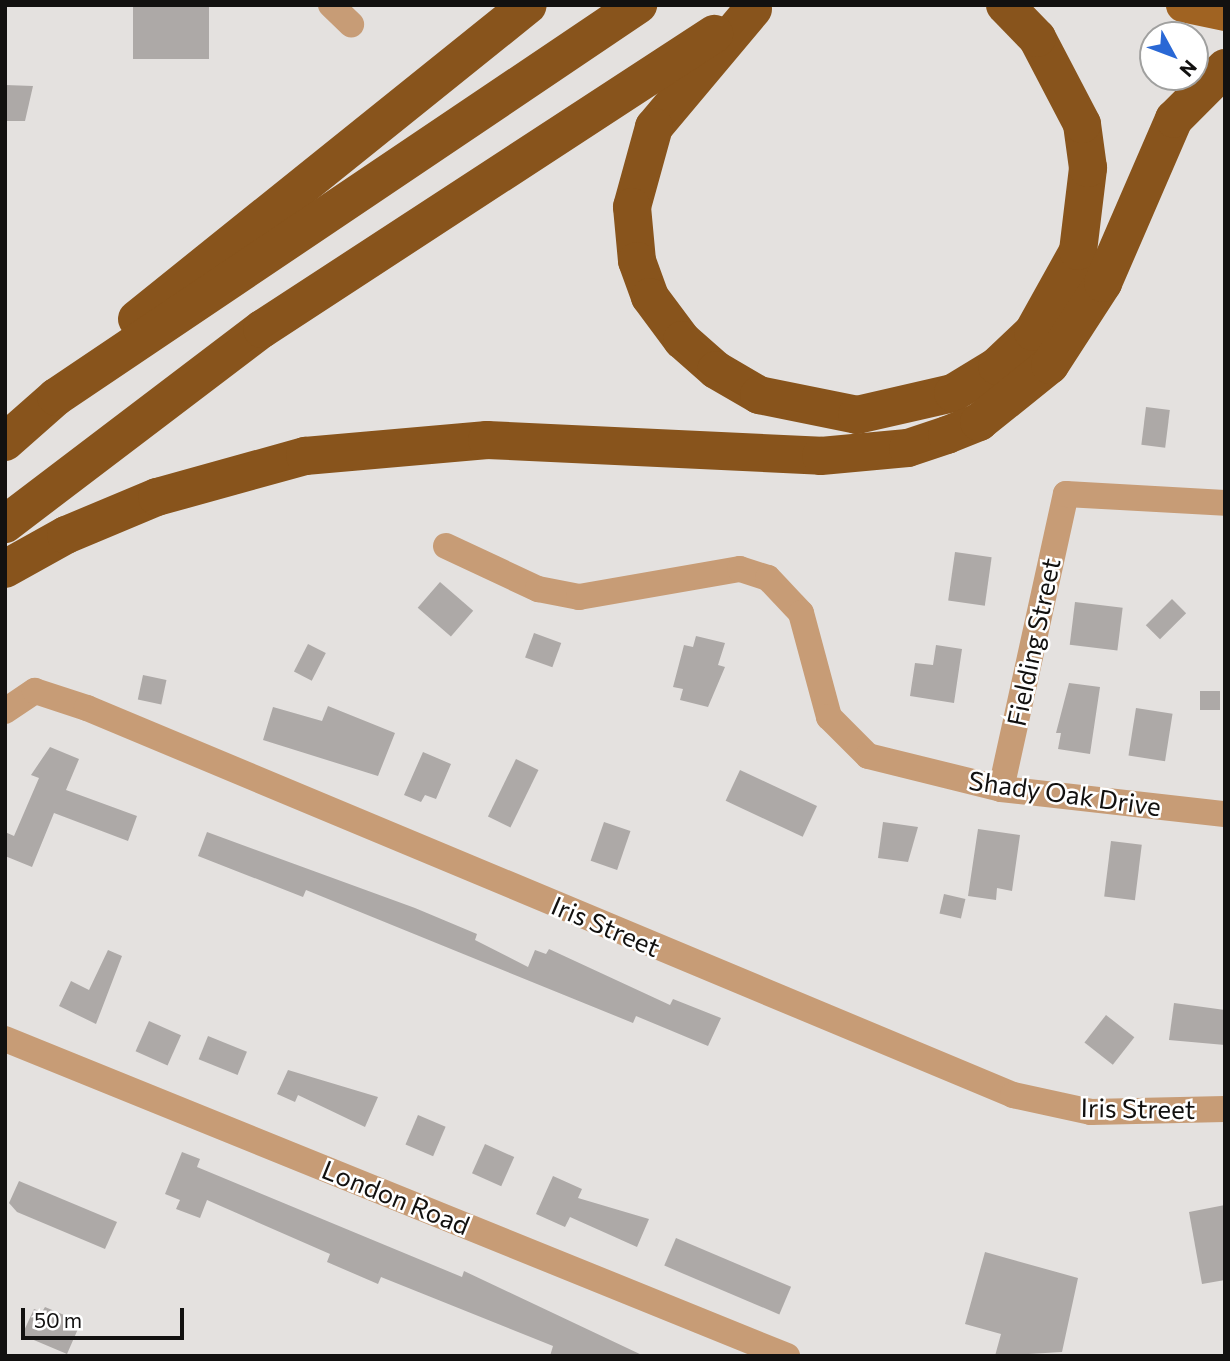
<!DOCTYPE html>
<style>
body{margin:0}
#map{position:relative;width:1230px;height:1361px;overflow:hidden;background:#e4e1df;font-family:Commissioner,sans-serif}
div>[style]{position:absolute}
.building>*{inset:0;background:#ada9a7;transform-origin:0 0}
.minor>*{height:26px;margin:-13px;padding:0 13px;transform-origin:13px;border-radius:13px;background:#c79c76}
.major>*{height:33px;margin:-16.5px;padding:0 16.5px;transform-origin:16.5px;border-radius:16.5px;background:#a06322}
.highway>*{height:38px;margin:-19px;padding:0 19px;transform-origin:19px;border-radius:19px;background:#88541c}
span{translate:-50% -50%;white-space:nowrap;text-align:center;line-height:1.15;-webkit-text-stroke:5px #fff;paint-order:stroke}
.street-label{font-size:26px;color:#121110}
.frame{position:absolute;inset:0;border:7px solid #121110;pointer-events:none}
.north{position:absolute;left:1139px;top:21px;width:70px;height:70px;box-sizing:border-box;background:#fff;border:2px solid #a0a09f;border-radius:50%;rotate:131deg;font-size:19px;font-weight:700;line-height:28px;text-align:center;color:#121110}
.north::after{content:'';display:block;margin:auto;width:24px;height:32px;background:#2a68d5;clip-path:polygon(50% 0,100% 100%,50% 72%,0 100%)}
.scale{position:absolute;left:21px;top:1308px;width:163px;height:32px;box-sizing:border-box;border:4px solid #121110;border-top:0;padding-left:9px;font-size:21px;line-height:24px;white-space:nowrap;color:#121110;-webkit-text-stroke:5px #fff;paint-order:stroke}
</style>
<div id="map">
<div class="building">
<div style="left:133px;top:5px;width:76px;height:54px"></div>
<div style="clip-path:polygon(5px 85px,33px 86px,25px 121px,5px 121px)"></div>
<div style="left:1146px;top:407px;width:24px;height:38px;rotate:7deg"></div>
<div style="left:955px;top:552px;width:37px;height:49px;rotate:8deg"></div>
<div style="left:440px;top:582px;width:44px;height:34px;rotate:41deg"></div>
<div style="left:1172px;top:599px;width:20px;height:37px;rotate:45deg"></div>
<div style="left:1075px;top:602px;width:48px;height:43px;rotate:7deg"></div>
<div style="left:534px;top:633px;width:29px;height:26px;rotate:20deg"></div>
<div style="clip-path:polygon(696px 636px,725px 643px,718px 665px,725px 667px,708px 707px,680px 700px,683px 689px,673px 687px,684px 645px,693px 647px)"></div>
<div style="left:308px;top:644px;width:20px;height:31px;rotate:27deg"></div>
<div style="clip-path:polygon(936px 645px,962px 649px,954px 703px,910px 696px,915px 663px,933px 665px)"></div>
<div style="left:143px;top:675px;width:24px;height:25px;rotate:12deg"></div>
<div style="clip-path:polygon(1069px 683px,1100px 687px,1090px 754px,1058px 749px,1061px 733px,1056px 733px)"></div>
<div style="left:1200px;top:691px;width:20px;height:19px"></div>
<div style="clip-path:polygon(328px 706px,395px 733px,378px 776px,263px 740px,273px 707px,322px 721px)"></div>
<div style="left:1136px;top:708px;width:37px;height:48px;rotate:9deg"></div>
<div style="clip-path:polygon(50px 747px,79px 759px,66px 790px,137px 816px,128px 841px,54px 813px,32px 867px,5px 856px,5px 832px,14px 836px,39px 778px,31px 775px)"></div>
<div style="clip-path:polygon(423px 752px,451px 764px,436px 799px,425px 795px,421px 802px,404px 795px)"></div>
<div style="left:516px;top:759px;width:25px;height:64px;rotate:26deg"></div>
<div style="left:740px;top:770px;width:85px;height:34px;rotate:25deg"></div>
<div style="left:604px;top:822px;width:28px;height:41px;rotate:19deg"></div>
<div style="clip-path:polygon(883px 822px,918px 827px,908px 862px,878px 858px)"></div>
<div style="clip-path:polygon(978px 829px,1020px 835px,1012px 891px,997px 888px,996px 900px,968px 896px)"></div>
<div style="clip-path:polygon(207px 832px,415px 908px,477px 934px,475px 940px,528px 967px,535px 950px,546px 954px,549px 949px,670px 1005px,673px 999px,721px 1018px,708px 1046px,636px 1016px,633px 1023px,306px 890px,303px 897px,198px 856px)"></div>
<div style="left:1111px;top:841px;width:31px;height:56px;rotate:7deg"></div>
<div style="left:944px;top:894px;width:22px;height:20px;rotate:13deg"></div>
<div style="clip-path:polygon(108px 950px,122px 956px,96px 1024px,59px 1006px,71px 981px,89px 990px)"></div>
<div style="clip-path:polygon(1174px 1003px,1225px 1010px,1225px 1045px,1169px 1040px)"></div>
<div style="left:1106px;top:1015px;width:36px;height:35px;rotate:38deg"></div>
<div style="left:149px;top:1021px;width:35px;height:33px;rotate:24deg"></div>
<div style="left:208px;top:1036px;width:42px;height:25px;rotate:22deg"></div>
<div style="clip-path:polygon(288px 1070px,378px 1097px,365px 1127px,298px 1095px,295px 1102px,277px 1094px)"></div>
<div style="left:418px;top:1115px;width:30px;height:32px;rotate:23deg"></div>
<div style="left:485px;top:1144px;width:32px;height:32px;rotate:24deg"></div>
<div style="clip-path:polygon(182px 1152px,200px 1159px,197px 1167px,462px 1277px,464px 1271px,644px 1356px,550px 1356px,553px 1346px,381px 1277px,378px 1284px,327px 1262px,330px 1254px,207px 1200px,200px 1218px,176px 1209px,180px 1200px,165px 1194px)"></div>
<div style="clip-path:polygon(553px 1176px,582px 1189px,578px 1198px,649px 1219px,637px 1247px,570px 1217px,565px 1227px,536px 1214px)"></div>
<div style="clip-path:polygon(19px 1181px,117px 1222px,105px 1249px,17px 1212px,9px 1203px)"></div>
<div style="clip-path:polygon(1225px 1205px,1225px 1280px,1202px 1284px,1189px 1212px)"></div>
<div style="left:676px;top:1238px;width:125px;height:30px;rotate:23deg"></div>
<div style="clip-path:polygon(985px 1252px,1078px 1278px,1062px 1352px,995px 1356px,1001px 1334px,965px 1324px)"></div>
<div style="clip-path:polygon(45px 1307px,81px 1322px,67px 1354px,22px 1335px,34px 1309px,42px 1312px)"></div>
</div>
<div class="minor">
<div style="left:331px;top:5px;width:28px;rotate:44deg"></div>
<div style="left:446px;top:546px;width:102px;rotate:25.1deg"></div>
<div style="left:538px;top:589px;width:42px;rotate:11deg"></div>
<div style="left:579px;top:597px;width:163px;rotate:-9.9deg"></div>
<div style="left:740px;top:569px;width:29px;rotate:18deg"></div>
<div style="left:768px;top:578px;width:48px;rotate:46.7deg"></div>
<div style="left:801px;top:613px;width:108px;rotate:74.9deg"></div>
<div style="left:829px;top:717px;width:55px;rotate:45deg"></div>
<div style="left:868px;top:756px;width:137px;rotate:13.9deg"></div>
<div style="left:1001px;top:789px;width:225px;rotate:6.4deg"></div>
<div style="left:5px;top:711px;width:36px;rotate:-34deg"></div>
<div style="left:35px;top:691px;width:55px;rotate:18.1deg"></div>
<div style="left:87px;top:708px;width:1004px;rotate:22.68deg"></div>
<div style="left:1013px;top:1095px;width:80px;rotate:12.3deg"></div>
<div style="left:1091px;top:1112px;width:134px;rotate:-1.3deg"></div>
<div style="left:1001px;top:789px;width:302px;rotate:-77.6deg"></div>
<div style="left:1066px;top:494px;width:159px;rotate:3.2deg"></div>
<div style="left:5px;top:1039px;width:844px;rotate:22.07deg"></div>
</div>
<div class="major">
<div style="left:1182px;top:5px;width:44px;rotate:11.8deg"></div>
</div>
<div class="highway">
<div style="left:753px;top:9px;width:154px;rotate:130deg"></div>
<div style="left:654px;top:127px;width:83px;rotate:105.4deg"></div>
<div style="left:632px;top:207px;width:54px;rotate:84.7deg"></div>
<div style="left:637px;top:261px;width:38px;rotate:70deg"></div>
<div style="left:650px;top:297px;width:54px;rotate:53.3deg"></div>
<div style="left:682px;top:340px;width:45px;rotate:41.4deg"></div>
<div style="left:716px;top:370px;width:50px;rotate:30.2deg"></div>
<div style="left:759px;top:395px;width:100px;rotate:11.5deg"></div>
<div style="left:857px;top:415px;width:98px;rotate:-12.9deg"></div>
<div style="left:953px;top:393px;width:52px;rotate:-31.5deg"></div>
<div style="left:997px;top:366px;width:50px;rotate:-43.4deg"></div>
<div style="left:1033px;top:332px;width:93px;rotate:-60.9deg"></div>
<div style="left:1078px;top:251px;width:84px;rotate:-83.1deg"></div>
<div style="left:1088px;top:168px;width:44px;rotate:-97.8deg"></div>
<div style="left:1082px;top:124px;width:97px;rotate:-117.6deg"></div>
<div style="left:1037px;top:38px;width:46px;rotate:-134.1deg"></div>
<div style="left:137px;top:319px;width:501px;rotate:-38.77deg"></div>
<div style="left:5px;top:442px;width:68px;rotate:-41.4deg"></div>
<div style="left:56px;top:397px;width:702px;rotate:-33.96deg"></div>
<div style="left:5px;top:524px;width:323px;rotate:-37.2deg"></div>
<div style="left:262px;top:329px;width:540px;rotate:-33.13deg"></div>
<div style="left:5px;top:569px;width:70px;rotate:-29.1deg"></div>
<div style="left:66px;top:535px;width:99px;rotate:-22.7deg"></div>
<div style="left:157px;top:497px;width:154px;rotate:-15.5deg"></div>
<div style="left:305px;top:456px;width:183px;rotate:-5deg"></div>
<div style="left:487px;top:440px;width:334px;rotate:2.7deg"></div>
<div style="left:821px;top:456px;width:87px;rotate:-5.3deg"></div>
<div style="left:908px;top:448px;width:41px;rotate:-18.4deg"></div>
<div style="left:947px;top:435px;width:35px;rotate:-22deg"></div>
<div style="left:979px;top:422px;width:91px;rotate:-38.8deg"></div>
<div style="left:1050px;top:365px;width:98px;rotate:-57.1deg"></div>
<div style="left:1103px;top:283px;width:179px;rotate:-66.6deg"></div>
<div style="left:1174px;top:119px;width:72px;rotate:-45deg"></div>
</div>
<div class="street-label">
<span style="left:1033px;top:642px;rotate:-78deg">Fielding Street</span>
<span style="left:1065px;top:793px;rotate:8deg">Shady Oak Drive</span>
<span style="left:606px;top:926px;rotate:23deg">Iris Street</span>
<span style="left:1138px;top:1108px;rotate:1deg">Iris Street</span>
<span style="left:396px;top:1197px;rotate:22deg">London Road</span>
</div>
<div class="frame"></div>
<div class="north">N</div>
<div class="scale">50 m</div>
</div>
